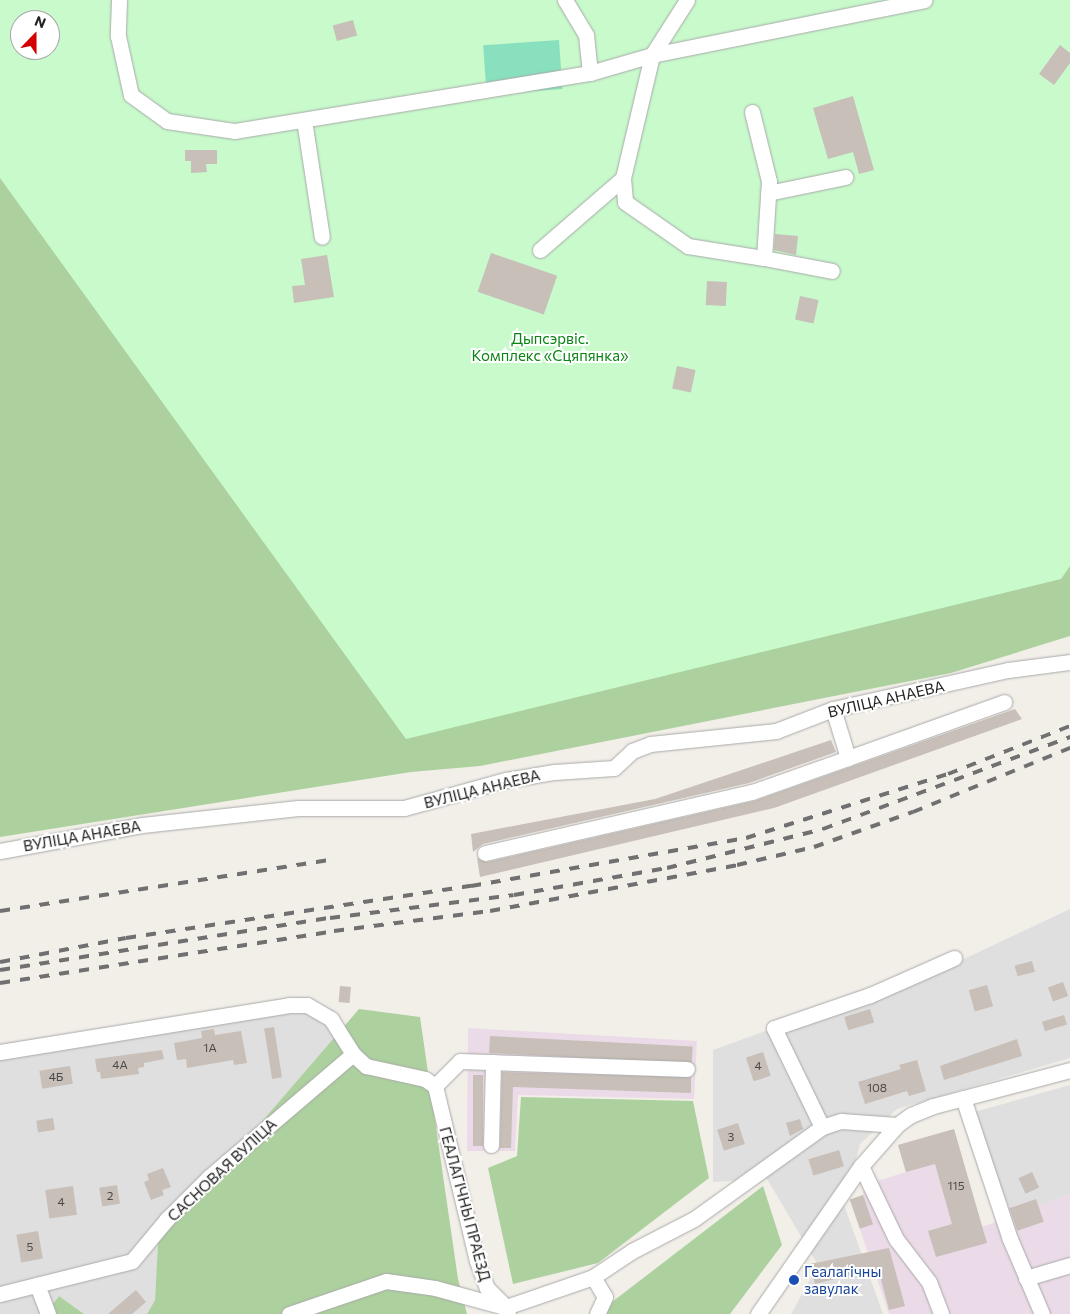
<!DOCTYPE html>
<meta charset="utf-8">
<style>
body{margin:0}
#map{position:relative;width:1070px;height:1314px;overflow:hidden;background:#f2efe9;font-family:Commissioner,sans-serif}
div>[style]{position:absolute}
.residential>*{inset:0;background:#e0dfdf}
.industrial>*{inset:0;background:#ebdbe8}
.forest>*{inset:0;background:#add19e}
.park>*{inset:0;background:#c8facc}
.pitch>*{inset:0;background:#88e0be;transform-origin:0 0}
.building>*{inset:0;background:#c7bfb8;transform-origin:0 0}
.roads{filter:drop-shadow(0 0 1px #a9a9a9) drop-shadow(0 0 1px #a9a9a9)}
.minor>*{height:15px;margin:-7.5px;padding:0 7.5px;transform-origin:7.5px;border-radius:7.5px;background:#fff}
.rail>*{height:4px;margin-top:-2px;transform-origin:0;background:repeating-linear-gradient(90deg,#707070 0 10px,transparent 0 20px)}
.dots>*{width:14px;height:14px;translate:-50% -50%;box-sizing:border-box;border:2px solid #fff;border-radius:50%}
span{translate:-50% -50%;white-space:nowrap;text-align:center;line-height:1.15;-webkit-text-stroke:4px #fff;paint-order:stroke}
.number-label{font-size:12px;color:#4b4948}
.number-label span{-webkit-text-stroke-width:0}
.park-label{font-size:15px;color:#0c8416}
.street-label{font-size:15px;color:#222}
.transit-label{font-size:15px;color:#164399}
.left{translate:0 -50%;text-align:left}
.north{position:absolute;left:10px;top:10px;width:50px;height:50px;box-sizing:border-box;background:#fff;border:1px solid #a7a7a7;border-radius:50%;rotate:22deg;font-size:14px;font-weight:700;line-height:20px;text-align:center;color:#222}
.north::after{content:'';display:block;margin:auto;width:18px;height:22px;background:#d40000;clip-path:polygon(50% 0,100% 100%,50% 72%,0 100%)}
</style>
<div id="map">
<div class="residential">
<div style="clip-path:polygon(1070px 909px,1070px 1058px,897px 1109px,860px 1144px,844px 1205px,883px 1314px,791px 1314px,818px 1265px,767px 1179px,713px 1182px,713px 1050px,964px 959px)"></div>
<div style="clip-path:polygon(302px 1000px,333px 1010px,337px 1035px,158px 1242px,155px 1300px,147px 1314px,84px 1314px,59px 1296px,45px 1314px,0 1314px,0 1044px)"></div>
<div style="clip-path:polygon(1070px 1085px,1070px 1194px,1039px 1206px,1009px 1207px,971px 1113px)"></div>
</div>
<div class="industrial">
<div style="clip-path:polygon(468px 1028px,697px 1041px,694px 1099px,518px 1095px,515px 1151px,467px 1151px)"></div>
<div style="clip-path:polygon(954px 1129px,982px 1227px,1003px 1219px,1009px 1207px,1036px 1199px,1039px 1206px,1070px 1194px,1070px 1314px,889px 1314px,850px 1200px,863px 1195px,863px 1189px,874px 1182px,906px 1172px,898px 1145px)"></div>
</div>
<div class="forest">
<div style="clip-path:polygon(evenodd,0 0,1070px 0,1070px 636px,951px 673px,480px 766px,411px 772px,0 837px,0 0,20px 20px,50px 20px,50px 50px,20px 50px,20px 20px)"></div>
<div style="clip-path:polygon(359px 1009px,420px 1017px,458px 1279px,467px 1314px,147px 1314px,155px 1300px,158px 1242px)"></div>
<div style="clip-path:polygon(521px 1097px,693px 1101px,709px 1178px,598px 1263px,513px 1284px,488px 1168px,517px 1156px)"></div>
<div style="clip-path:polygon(763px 1186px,782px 1245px,730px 1314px,606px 1314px,612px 1302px)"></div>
<div style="clip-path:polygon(59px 1296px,84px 1314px,45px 1314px)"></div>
</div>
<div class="park">
<div style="clip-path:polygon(evenodd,0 0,1070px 0,1070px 566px,1061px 579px,406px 739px,0 178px,0 0,20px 20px,50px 20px,50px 50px,20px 50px,20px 20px)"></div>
</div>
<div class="pitch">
<div style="left:559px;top:40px;width:49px;height:76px;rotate:86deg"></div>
</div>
<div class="building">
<div style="left:353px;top:20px;width:16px;height:21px;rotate:75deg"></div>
<div style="clip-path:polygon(1060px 45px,1070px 53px,1070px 63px,1054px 85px,1039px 74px)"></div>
<div style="clip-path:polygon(853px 96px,874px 170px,859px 174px,853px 152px,828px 159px,813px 108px)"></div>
<div style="clip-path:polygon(185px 150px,217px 150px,217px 164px,206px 164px,207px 172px,191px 173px,191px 161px,185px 161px)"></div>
<div style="clip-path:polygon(775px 234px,798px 236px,796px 255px,774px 250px)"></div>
<div style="left:491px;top:253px;width:70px;height:41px;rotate:19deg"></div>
<div style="clip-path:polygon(327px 255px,334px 297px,294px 303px,292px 286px,305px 285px,301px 259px)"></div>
<div style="left:707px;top:281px;width:20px;height:24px;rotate:3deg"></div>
<div style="left:800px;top:296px;width:19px;height:24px;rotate:12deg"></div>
<div style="left:677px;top:366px;width:19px;height:23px;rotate:12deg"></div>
<div style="clip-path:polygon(1015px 709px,1022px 719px,774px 808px,480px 877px,477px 858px,487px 862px,754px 801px)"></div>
<div style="clip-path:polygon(831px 740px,836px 752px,749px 783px,483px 844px,473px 852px,471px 834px,655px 799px)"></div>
<div style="left:1032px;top:961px;width:11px;height:18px;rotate:75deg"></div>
<div style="left:1063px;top:982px;width:15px;height:16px;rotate:70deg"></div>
<div style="left:987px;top:985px;width:22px;height:19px;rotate:74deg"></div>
<div style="left:340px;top:986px;width:11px;height:16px;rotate:5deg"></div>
<div style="left:870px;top:1009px;width:14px;height:27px;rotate:73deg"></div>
<div style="left:1064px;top:1015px;width:10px;height:23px;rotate:73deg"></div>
<div style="left:274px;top:1027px;width:51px;height:10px;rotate:81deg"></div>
<div style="clip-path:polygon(214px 1029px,215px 1035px,241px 1031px,247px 1063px,234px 1065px,233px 1060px,187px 1068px,186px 1059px,177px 1060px,174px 1043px,202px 1038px,201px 1031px)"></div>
<div style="left:490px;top:1036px;width:203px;height:17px;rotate:3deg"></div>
<div style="clip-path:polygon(1017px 1039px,1022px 1056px,944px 1080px,940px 1066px)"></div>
<div style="clip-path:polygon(162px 1050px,164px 1059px,144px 1063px,144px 1067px,138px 1068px,139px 1074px,101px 1079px,100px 1072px,97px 1072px,95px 1059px)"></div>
<div style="left:763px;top:1052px;width:25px;height:18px;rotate:72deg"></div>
<div style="clip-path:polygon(917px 1060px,926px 1091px,909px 1096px,907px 1091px,865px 1104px,858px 1082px,901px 1069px,899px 1065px)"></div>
<div style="left:70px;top:1066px;width:18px;height:31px;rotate:81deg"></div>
<div style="clip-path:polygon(502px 1072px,691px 1077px,691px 1093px,513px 1087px,511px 1148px,500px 1148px)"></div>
<div style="left:473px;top:1075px;width:10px;height:71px"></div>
<div style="left:53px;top:1118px;width:12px;height:17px;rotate:81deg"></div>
<div style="clip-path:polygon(800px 1119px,803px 1129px,790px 1136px,786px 1123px)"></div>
<div style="left:738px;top:1123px;width:22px;height:22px;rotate:72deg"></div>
<div style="clip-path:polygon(954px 1129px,987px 1243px,936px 1257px,928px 1231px,952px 1224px,935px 1164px,906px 1172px,898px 1145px)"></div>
<div style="left:839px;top:1150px;width:17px;height:32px;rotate:73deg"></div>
<div style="clip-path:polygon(163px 1168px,171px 1187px,162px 1190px,164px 1195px,151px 1200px,144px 1182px,149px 1180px,147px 1174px)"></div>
<div style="left:1032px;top:1172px;width:17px;height:15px;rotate:65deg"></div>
<div style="left:117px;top:1185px;width:19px;height:18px;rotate:81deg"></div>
<div style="left:73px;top:1186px;width:29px;height:28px;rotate:82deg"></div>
<div style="left:863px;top:1195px;width:31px;height:14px;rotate:71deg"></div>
<div style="left:1036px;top:1199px;width:24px;height:28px;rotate:71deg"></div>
<div style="left:38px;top:1231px;width:28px;height:22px;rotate:80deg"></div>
<div style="clip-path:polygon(889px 1248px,905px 1306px,889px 1310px,878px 1268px,815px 1284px,810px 1264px)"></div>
<div style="clip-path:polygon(136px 1290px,146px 1302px,132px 1314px,108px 1314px)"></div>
</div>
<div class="roads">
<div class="minor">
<div style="left:119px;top:0;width:36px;rotate:92deg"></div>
<div style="left:118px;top:36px;width:60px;rotate:77.6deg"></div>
<div style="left:131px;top:95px;width:44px;rotate:35.8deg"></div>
<div style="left:167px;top:121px;width:69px;rotate:8.4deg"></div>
<div style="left:235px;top:131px;width:360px;rotate:-9.3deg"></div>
<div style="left:565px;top:0;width:41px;rotate:59deg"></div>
<div style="left:586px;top:35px;width:38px;rotate:84deg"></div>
<div style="left:590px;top:73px;width:65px;rotate:-16.2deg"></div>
<div style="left:652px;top:55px;width:65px;rotate:-57.5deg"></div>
<div style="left:752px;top:112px;width:71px;rotate:76.2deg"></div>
<div style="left:769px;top:181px;width:77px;rotate:93.7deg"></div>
<div style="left:764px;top:258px;width:69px;rotate:10.8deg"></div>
<div style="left:304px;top:120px;width:118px;rotate:81.3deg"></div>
<div style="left:623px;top:178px;width:24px;rotate:85deg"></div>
<div style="left:625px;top:202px;width:77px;rotate:34.9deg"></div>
<div style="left:688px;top:246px;width:77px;rotate:9deg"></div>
<div style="left:768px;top:193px;width:79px;rotate:-11.7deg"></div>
<div style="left:540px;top:250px;width:110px;rotate:-40.9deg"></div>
<div style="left:623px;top:178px;width:126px;rotate:-76.7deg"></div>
<div style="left:652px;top:55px;width:278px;rotate:-11.4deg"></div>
<div style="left:848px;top:758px;width:166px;rotate:-19.7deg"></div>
<div style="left:0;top:851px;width:144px;rotate:-10.4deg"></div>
<div style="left:142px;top:825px;width:157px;rotate:-6.2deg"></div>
<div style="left:298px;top:808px;width:106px"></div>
<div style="left:404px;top:808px;width:106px;rotate:-15.4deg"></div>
<div style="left:506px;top:780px;width:49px;rotate:-9.5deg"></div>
<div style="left:554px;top:772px;width:60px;rotate:-3.8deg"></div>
<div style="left:614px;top:768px;width:25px;rotate:-43deg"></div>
<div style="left:632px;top:751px;width:19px;rotate:-21deg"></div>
<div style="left:650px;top:744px;width:127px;rotate:-5.9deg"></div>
<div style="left:776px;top:731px;width:61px;rotate:-21.1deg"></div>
<div style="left:833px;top:709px;width:179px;rotate:-12.6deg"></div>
<div style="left:1008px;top:670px;width:63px;rotate:-7.4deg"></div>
<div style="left:485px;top:853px;width:274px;rotate:-12.9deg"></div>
<div style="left:752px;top:792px;width:102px;rotate:-19.5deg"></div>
<div style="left:848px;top:758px;width:51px;rotate:-107deg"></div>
<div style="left:0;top:1052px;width:293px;rotate:-9.2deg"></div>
<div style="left:289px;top:1005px;width:18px"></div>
<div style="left:307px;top:1005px;width:28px;rotate:30deg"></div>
<div style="left:331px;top:1019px;width:41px;rotate:57.8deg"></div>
<div style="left:353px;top:1054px;width:18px;rotate:43deg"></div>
<div style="left:366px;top:1066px;width:60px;rotate:12.4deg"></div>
<div style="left:425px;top:1079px;width:12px;rotate:35deg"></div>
<div style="left:435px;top:1086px;width:35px;rotate:-45deg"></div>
<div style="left:460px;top:1061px;width:227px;rotate:2deg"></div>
<div style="left:435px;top:1086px;width:180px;rotate:76.5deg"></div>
<div style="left:477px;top:1261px;width:29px;rotate:70deg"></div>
<div style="left:487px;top:1288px;width:27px;rotate:45deg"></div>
<div style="left:506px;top:1307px;width:7px;rotate:74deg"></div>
<div style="left:963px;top:1098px;width:149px;rotate:71.6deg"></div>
<div style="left:1010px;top:1239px;width:82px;rotate:66.9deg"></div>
<div style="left:822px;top:1127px;width:110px;rotate:-115.9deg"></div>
<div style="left:774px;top:1028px;width:102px;rotate:-19deg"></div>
<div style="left:870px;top:995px;width:92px;rotate:-23.8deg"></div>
<div style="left:491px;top:1145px;width:83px;rotate:-88.6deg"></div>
<div style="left:861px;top:1166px;width:81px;rotate:64.4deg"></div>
<div style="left:896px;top:1239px;width:54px;rotate:52.5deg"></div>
<div style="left:929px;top:1282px;width:34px;rotate:69deg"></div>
<div style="left:593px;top:1277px;width:23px;rotate:59deg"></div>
<div style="left:605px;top:1297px;width:19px;rotate:115deg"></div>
<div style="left:1026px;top:1278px;width:46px;rotate:-16.5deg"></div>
<div style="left:37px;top:1285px;width:31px;rotate:69deg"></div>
<div style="left:0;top:1294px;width:136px;rotate:-14deg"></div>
<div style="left:132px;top:1261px;width:55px;rotate:-50.2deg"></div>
<div style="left:167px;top:1219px;width:59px;rotate:-45deg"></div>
<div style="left:209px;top:1177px;width:189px;rotate:-40.5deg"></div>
<div style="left:506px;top:1307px;width:92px;rotate:-19deg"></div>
<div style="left:593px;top:1277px;width:47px;rotate:-33.7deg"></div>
<div style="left:632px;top:1251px;width:70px;rotate:-27.3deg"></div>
<div style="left:694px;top:1219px;width:158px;rotate:-35.7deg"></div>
<div style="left:822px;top:1127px;width:20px;rotate:-18deg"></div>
<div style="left:841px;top:1121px;width:56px;rotate:4.1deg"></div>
<div style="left:289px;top:1314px;width:102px;rotate:-18.8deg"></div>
<div style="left:386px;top:1281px;width:49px;rotate:8.1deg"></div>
<div style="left:435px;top:1288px;width:73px;rotate:15.2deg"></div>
<div style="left:758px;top:1314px;width:180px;rotate:-55.2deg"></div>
<div style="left:861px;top:1166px;width:55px;rotate:-48.7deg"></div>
<div style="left:897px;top:1125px;width:17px;rotate:-36deg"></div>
<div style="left:911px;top:1115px;width:24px;rotate:-22deg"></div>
<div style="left:933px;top:1106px;width:142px;rotate:-14.7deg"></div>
</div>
</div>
<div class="rail">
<div style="left:0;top:911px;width:338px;rotate:-8.8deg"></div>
<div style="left:0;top:962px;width:128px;rotate:-10.8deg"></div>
<div style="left:126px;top:938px;width:349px;rotate:-8.6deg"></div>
<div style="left:471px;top:886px;width:279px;rotate:-9.9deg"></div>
<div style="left:746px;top:838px;width:212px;rotate:-17.6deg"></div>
<div style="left:948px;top:774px;width:131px;rotate:-21.5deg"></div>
<div style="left:0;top:970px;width:334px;rotate:-9deg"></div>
<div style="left:330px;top:918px;width:185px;rotate:-7.1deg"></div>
<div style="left:514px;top:895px;width:155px;rotate:-10deg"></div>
<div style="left:667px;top:868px;width:161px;rotate:-14deg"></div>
<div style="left:823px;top:829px;width:264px;rotate:-20.4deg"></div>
<div style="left:0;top:983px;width:338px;rotate:-8.8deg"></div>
<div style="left:334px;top:931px;width:157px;rotate:-7.3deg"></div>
<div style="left:490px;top:911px;width:251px;rotate:-10.5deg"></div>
<div style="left:737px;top:865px;width:79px;rotate:-13.2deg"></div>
<div style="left:814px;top:847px;width:105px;rotate:-19.5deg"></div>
<div style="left:913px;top:812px;width:170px;rotate:-22.2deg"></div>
</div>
<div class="dots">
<div style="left:794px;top:1280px;background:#1a4fb4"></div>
</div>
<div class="number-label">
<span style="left:210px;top:1048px">1А</span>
<span style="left:120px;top:1065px">4А</span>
<span style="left:758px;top:1066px">4</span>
<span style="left:56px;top:1077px">4Б</span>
<span style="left:877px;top:1088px">108</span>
<span style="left:731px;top:1137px">3</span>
<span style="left:956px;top:1186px">115</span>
<span style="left:110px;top:1196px">2</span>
<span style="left:61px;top:1202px">4</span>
<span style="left:30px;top:1247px">5</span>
</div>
<div class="park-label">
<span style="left:550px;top:347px">Дыпсэрвіс.<br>Комплекс «Сцяпянка»</span>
</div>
<div class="street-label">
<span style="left:886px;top:699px;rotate:-13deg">ВУЛІЦА АНАЕВА</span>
<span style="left:482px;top:789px;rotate:-14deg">ВУЛІЦА АНАЕВА</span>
<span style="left:82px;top:836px;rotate:-10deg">ВУЛІЦА АНАЕВА</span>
<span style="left:222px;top:1170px;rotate:-43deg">САСНОВАЯ ВУЛІЦА</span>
<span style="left:465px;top:1204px;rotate:75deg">ГЕАЛАГІЧНЫ ПРАЕЗД</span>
</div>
<div class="transit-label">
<span class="left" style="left:804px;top:1280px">Геалагічны<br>завулак</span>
</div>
<div class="north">N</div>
</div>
